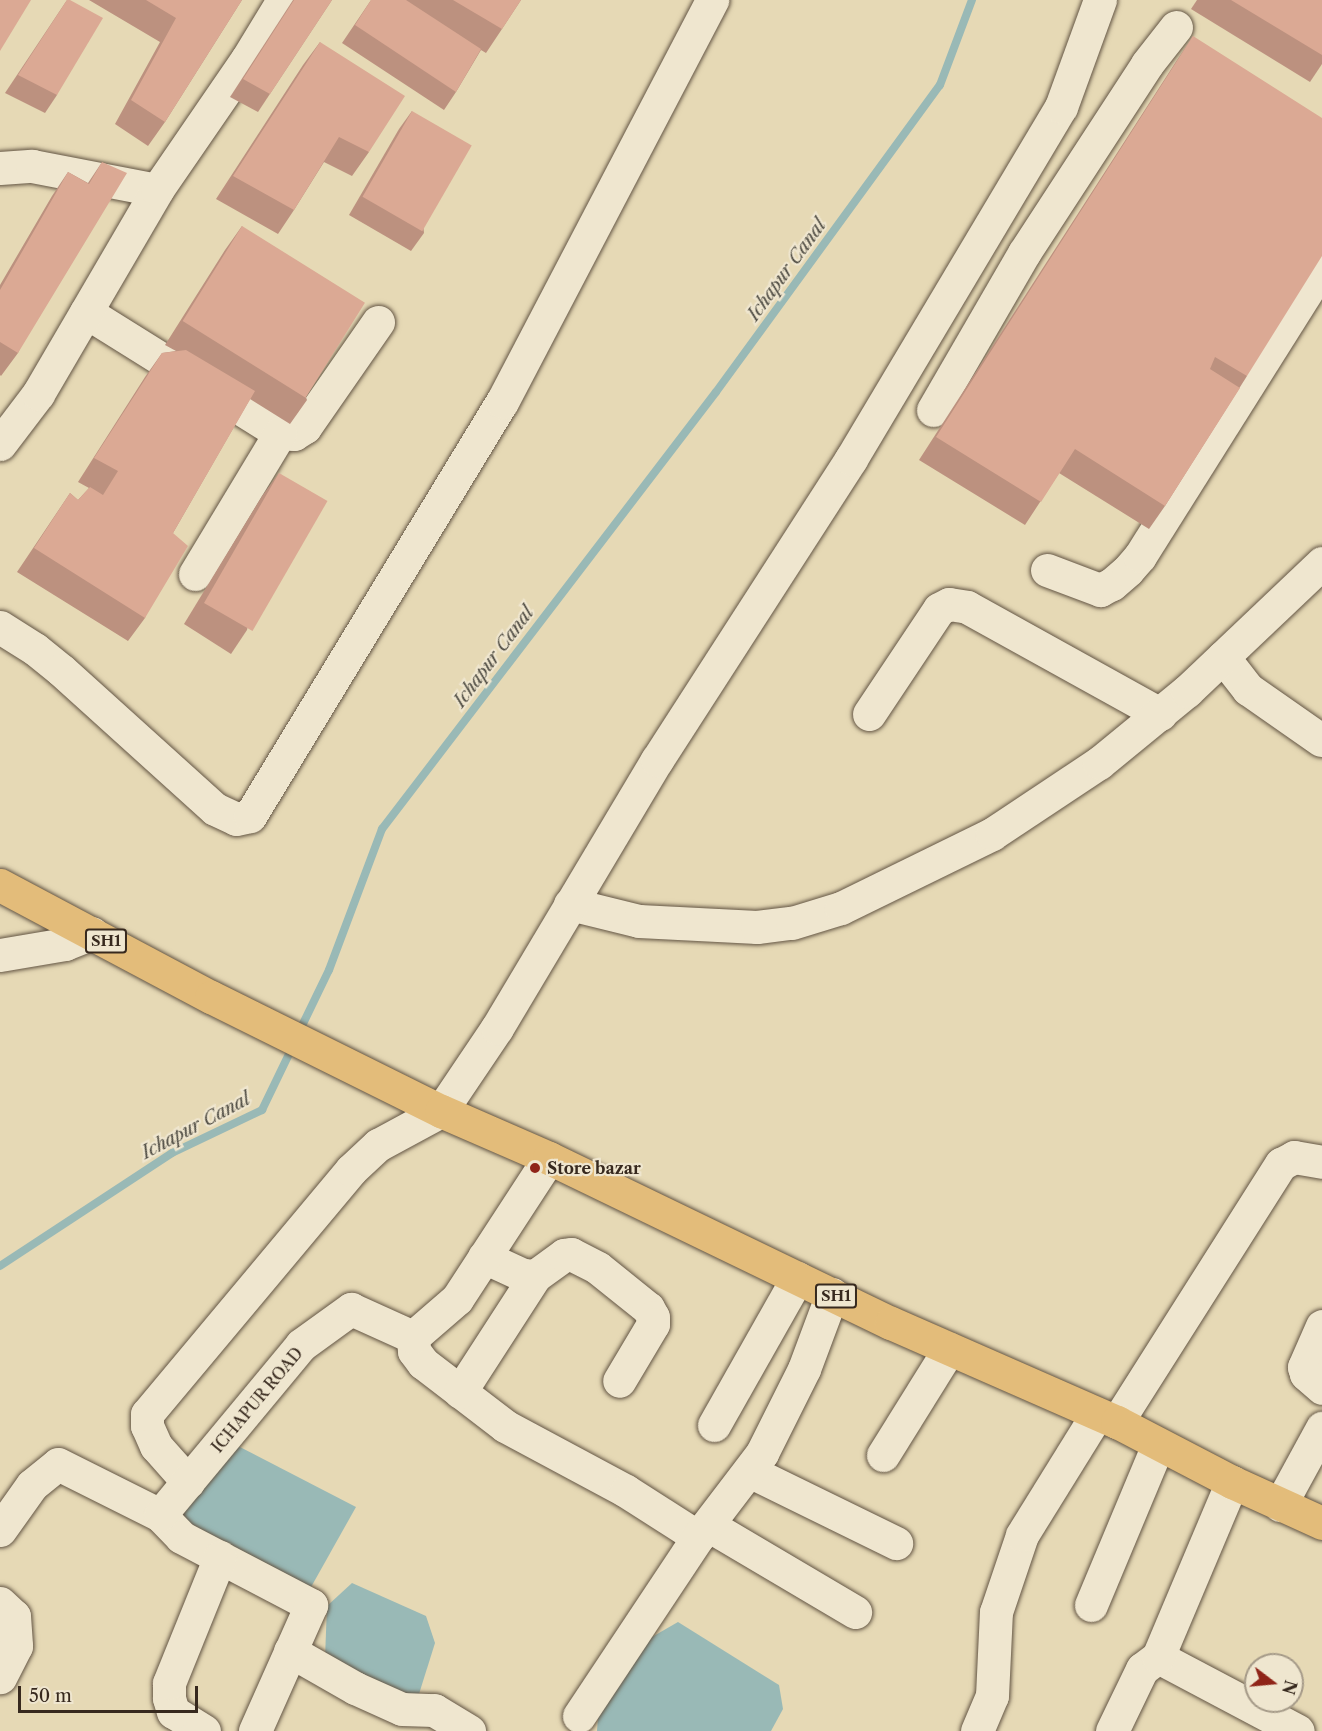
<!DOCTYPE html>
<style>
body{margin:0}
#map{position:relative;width:1322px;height:1731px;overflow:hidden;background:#e6d9b5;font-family:"Libre Caslon Text",serif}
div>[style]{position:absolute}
.water>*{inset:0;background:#99b9b6}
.stream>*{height:8px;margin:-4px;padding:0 4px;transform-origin:4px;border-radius:4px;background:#99b9b6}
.roads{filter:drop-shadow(0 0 2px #635544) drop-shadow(0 0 2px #635544)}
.minor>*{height:33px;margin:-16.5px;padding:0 16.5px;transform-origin:16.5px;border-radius:16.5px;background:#efe6cf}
.major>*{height:33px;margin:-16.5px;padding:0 16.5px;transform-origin:16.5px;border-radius:16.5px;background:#e3bc7a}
.wall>*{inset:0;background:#bc917f}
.building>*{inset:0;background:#dba994;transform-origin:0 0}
.dots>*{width:16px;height:16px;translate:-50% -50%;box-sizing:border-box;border:3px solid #efe6cf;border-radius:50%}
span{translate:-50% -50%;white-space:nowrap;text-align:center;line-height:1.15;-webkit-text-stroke:4.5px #efe6cf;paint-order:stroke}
.shield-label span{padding:2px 4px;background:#efe6cf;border:2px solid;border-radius:4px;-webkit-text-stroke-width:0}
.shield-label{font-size:15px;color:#37291e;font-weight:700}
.poi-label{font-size:16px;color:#37291e;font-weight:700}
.left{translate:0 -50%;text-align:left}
.street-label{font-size:16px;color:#37291e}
.water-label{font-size:18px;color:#504d44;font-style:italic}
.north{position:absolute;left:1244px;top:1653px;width:60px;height:60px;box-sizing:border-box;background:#efe6cf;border:2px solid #a59a88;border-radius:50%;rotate:106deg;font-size:16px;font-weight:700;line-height:24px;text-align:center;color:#37291e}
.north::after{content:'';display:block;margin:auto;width:21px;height:27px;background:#8f2418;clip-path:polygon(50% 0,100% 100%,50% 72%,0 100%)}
.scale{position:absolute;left:18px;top:1686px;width:180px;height:27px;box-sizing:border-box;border:3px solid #37291e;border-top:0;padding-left:8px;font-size:18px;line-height:21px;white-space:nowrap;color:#37291e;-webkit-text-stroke:4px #efe6cf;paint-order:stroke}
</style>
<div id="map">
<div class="water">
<div style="clip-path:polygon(236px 1445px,356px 1507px,306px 1596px,188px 1530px,179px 1513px)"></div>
<div style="clip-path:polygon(352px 1583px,426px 1616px,435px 1643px,419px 1694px,406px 1698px,325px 1658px,327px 1606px)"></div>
<div style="clip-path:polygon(678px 1622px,779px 1685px,783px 1709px,771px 1731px,597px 1731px,599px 1704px,645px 1641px)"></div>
</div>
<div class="stream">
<div style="left:299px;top:1032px;width:69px;rotate:-64.2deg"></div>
<div style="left:329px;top:970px;width:151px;rotate:-69.4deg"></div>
<div style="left:382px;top:829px;width:550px;rotate:-52.61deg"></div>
<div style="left:716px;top:392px;width:380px;rotate:-53.9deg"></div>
<div style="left:940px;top:85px;width:91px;rotate:-69.4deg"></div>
<div style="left:0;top:1266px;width:206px;rotate:-33.3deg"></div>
<div style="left:172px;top:1153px;width:100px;rotate:-25.5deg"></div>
<div style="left:262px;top:1110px;width:71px;rotate:-64.2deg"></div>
</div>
<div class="roads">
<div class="minor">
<div style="left:0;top:168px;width:32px;rotate:-4deg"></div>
<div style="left:32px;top:166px;width:127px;rotate:10.9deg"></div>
<div style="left:86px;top:312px;width:229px;rotate:32deg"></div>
<div style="left:280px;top:433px;width:14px;rotate:4deg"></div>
<div style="left:294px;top:434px;width:13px;rotate:-32deg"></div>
<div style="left:305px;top:427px;width:128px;rotate:-55.2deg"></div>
<div style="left:933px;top:410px;width:181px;rotate:-59.9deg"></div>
<div style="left:1024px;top:253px;width:225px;rotate:-56.9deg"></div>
<div style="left:1147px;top:64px;width:47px;rotate:-51.9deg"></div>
<div style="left:0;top:444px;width:63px;rotate:-52.8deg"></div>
<div style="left:38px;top:394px;width:236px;rotate:-59.7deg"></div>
<div style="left:157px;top:190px;width:159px;rotate:-55.5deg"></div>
<div style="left:247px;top:59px;width:69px;rotate:-58.6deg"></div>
<div style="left:1047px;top:570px;width:57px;rotate:20.7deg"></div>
<div style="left:1100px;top:590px;width:13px;rotate:-27deg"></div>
<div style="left:1112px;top:584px;width:21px;rotate:-41deg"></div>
<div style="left:1128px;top:570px;width:18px;rotate:-49deg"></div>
<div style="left:1140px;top:556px;width:342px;rotate:-57.8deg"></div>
<div style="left:195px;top:574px;width:165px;rotate:-58.9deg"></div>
<div style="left:0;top:627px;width:41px;rotate:32.2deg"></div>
<div style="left:35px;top:649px;width:33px;rotate:39deg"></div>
<div style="left:61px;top:670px;width:207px;rotate:42.1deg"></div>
<div style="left:215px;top:809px;width:23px;rotate:25deg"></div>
<div style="left:236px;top:819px;width:14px;rotate:-12deg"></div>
<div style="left:250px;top:816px;width:485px;rotate:-58.7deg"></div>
<div style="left:502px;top:402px;width:454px;rotate:-62.4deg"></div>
<div style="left:1223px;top:657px;width:41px;rotate:52deg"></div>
<div style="left:1248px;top:689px;width:89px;rotate:34.9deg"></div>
<div style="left:869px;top:714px;width:126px;rotate:-56.3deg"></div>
<div style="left:939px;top:609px;width:11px;rotate:-27deg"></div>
<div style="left:949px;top:604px;width:18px;rotate:9deg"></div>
<div style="left:967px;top:607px;width:221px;rotate:29deg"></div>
<div style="left:570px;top:904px;width:71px;rotate:13.8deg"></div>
<div style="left:639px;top:921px;width:118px;rotate:2.9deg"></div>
<div style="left:757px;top:927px;width:35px;rotate:-7deg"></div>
<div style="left:792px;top:923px;width:51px;rotate:-17deg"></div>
<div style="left:841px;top:908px;width:168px;rotate:-26.1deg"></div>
<div style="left:992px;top:834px;width:128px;rotate:-33.6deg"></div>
<div style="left:1099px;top:763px;width:114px;rotate:-39.3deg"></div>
<div style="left:1187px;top:691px;width:186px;rotate:-43.5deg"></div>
<div style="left:0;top:955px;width:66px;rotate:-9.6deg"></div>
<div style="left:65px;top:944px;width:29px;rotate:-22deg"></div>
<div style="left:484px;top:1257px;width:43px;rotate:24.8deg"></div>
<div style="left:523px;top:1275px;width:12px;rotate:5deg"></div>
<div style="left:535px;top:1276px;width:36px;rotate:-36deg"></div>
<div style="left:564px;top:1255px;width:7px;rotate:-8deg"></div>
<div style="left:571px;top:1254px;width:30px;rotate:27deg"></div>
<div style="left:598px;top:1268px;width:64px;rotate:38.7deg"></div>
<div style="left:648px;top:1308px;width:10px;rotate:61deg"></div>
<div style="left:653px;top:1317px;width:7px;rotate:90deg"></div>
<div style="left:653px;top:1324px;width:66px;rotate:120.8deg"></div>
<div style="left:1322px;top:1326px;width:45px;rotate:113.7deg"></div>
<div style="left:1304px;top:1367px;width:7px;rotate:74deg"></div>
<div style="left:1306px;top:1374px;width:21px;rotate:41deg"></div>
<div style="left:413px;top:1337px;width:14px;rotate:86deg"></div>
<div style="left:414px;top:1351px;width:15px;rotate:53deg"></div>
<div style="left:423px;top:1363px;width:103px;rotate:37.5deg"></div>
<div style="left:505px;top:1426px;width:137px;rotate:28.2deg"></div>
<div style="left:626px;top:1491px;width:85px;rotate:32.6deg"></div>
<div style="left:460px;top:1392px;width:138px;rotate:-57.1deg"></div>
<div style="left:1117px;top:1422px;width:306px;rotate:-57.6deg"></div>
<div style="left:1281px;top:1164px;width:15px;rotate:-28deg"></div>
<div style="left:1294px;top:1157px;width:28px;rotate:10deg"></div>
<div style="left:714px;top:1425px;width:169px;rotate:-60.5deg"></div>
<div style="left:883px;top:1455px;width:125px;rotate:-58.1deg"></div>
<div style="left:749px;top:1471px;width:164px;rotate:26.1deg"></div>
<div style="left:188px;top:1482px;width:48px;rotate:-131.6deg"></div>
<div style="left:156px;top:1446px;width:22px;rotate:-114deg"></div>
<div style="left:147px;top:1426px;width:12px;rotate:-90deg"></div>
<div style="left:147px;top:1414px;width:318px;rotate:-50.1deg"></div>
<div style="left:351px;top:1170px;width:37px;rotate:-43deg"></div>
<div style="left:378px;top:1145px;width:72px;rotate:-28.4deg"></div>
<div style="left:441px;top:1111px;width:100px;rotate:-56deg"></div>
<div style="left:497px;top:1028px;width:312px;rotate:-59.2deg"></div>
<div style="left:657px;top:760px;width:358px;rotate:-57.2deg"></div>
<div style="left:851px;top:459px;width:410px;rotate:-59.2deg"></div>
<div style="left:1061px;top:107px;width:114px;rotate:-70deg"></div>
<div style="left:1280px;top:1505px;width:88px;rotate:-61.4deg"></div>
<div style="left:160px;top:1515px;width:30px;rotate:46deg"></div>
<div style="left:181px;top:1537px;width:147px;rotate:27.6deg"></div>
<div style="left:311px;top:1605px;width:138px;rotate:114deg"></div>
<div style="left:708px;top:1525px;width:171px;rotate:30.6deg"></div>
<div style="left:0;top:1530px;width:55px;rotate:-54.6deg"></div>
<div style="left:32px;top:1485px;width:33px;rotate:-39deg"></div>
<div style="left:58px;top:1464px;width:114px;rotate:26.6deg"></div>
<div style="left:160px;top:1515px;width:221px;rotate:-50.3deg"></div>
<div style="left:301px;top:1345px;width:62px;rotate:-35.8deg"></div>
<div style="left:351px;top:1309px;width:68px;rotate:24.3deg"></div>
<div style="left:413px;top:1337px;width:58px;rotate:-40.8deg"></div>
<div style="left:457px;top:1299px;width:168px;rotate:-56.9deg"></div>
<div style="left:0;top:1603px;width:19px;rotate:43deg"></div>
<div style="left:14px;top:1616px;width:30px;rotate:86deg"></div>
<div style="left:16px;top:1646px;width:35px;rotate:117deg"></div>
<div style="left:1091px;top:1605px;width:173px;rotate:-67.3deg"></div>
<div style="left:290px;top:1651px;width:75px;rotate:29.6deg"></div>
<div style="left:355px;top:1688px;width:51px;rotate:24.1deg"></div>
<div style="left:402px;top:1709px;width:32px;rotate:2deg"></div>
<div style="left:434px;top:1710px;width:41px;rotate:31deg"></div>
<div style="left:1158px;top:1657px;width:158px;rotate:27.9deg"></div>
<div style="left:579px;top:1716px;width:215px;rotate:-56.4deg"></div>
<div style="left:698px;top:1537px;width:106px;rotate:-52.7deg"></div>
<div style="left:762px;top:1453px;width:94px;rotate:-63.4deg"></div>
<div style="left:804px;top:1369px;width:80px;rotate:-69.5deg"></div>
<div style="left:204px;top:1731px;width:36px;rotate:-148deg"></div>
<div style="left:173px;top:1712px;width:15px;rotate:-106deg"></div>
<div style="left:169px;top:1698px;width:15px;rotate:-90deg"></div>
<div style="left:169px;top:1683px;width:136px;rotate:-68deg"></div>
<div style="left:977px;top:1731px;width:38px;rotate:-67deg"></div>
<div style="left:992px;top:1696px;width:84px;rotate:-87.3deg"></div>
<div style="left:996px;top:1612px;width:81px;rotate:-71.3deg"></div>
<div style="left:1022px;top:1535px;width:142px;rotate:-58.2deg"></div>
<div style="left:1112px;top:1731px;width:69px;rotate:-64.2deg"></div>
<div style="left:1142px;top:1669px;width:20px;rotate:-37deg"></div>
<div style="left:1158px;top:1657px;width:190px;rotate:-67.1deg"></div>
</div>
<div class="major">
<div style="left:0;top:885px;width:239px;rotate:28deg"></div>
<div style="left:211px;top:997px;width:257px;rotate:26.4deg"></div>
<div style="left:441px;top:1111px;width:118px;rotate:23.5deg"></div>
<div style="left:549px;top:1158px;width:380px;rotate:25.8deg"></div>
<div style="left:891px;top:1323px;width:247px;rotate:23.7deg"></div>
<div style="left:1117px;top:1422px;width:130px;rotate:27.6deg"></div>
<div style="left:1232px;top:1482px;width:99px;rotate:24.5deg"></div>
</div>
</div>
<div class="wall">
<div style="clip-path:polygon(67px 0,57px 95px,45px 113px,5px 93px)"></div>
<div style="clip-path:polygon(89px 0,242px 0,165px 122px,148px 146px,115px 124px,160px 42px)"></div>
<div style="clip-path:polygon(293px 0,332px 0,258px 112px,230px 97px)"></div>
<div style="clip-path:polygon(371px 0,521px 0,502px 29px,486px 53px,481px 50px,456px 92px,444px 110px,342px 43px)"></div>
<div style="clip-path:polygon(1197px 0,1322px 0,1322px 64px,1310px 82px,1191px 9px)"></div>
<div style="clip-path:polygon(1193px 36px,1247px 376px,1165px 506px,1149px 529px,1059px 473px,1025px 525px,919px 460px,1177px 60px)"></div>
<div style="clip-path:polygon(320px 42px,369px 152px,352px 176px,324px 162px,294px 210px,278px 234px,216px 199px,303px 65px)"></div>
<div style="clip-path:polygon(412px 111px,424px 233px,411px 251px,349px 215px,399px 129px)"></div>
<div style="clip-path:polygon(102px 162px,18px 353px,1px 376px,0 375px,0 285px,52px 196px,68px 172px,88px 183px)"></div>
<div style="clip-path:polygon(242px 226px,307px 400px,290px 424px,250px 399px,173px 533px,145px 618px,128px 641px,17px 572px,70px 493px,78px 500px,89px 488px,78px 482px,145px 377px,162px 353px,176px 351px,165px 345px,225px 250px)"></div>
<div style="clip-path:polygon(279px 473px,247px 630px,231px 654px,184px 624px,262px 496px)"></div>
</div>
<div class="building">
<div style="clip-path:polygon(0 0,31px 0,0 51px)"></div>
<div style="clip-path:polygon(67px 0,70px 0,103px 18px,57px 95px,18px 75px)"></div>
<div style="clip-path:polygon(146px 0,242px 0,165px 122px,131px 100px,176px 18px)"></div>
<div style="clip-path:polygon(294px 0,332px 0,270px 94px,243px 79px)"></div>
<div style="clip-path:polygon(371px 0,406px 0,481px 49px,456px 92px,355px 25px)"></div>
<div style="clip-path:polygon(453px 0,521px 0,502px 29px)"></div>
<div style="clip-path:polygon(1231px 0,1322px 0,1322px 55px)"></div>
<div style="clip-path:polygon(1193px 36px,1322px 118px,1322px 256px,1247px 376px,1215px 357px,1210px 369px,1240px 388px,1165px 506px,1075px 449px,1041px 502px,936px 437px)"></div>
<div style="clip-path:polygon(320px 42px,405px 96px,369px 152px,339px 137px,294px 210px,233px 176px)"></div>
<div style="left:412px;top:111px;width:69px;height:99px;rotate:30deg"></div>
<div style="clip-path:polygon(102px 162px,127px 173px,18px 353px,0 342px,0 290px,68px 172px,89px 184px)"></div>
<div style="left:242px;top:226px;width:145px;height:112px;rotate:32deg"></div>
<div style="clip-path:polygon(186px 350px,255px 391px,173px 533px,188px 546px,145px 618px,34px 548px,70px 493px,78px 500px,90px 487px,103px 495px,118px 471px,94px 458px,162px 353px)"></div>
<div style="left:279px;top:473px;width:56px;height:150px;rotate:30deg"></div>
</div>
<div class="dots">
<div style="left:535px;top:1168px;background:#8f2418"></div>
</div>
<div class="shield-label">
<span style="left:106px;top:941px">SH1</span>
<span style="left:836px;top:1296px">SH1</span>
</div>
<div class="poi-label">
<span class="left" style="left:547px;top:1168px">Store bazar</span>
</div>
<div class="street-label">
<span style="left:257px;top:1400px;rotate:-50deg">ICHAPUR ROAD</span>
</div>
<div class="water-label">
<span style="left:787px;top:270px;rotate:-54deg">Ichapur Canal</span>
<span style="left:494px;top:657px;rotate:-53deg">Ichapur Canal</span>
<span style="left:196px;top:1126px;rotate:-28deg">Ichapur Canal</span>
</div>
<div class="north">N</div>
<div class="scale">50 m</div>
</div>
